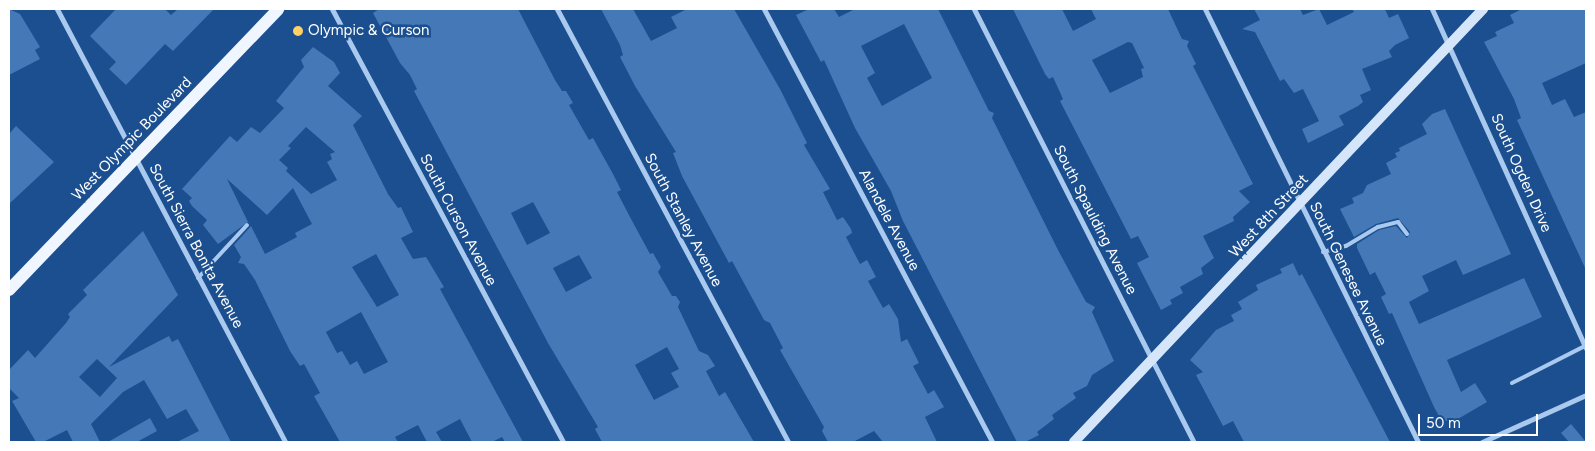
<!DOCTYPE html>
<style>
body{margin:0}
#map{position:relative;width:1595px;height:451px;overflow:hidden;background:#1b4f8f;font-family:Figtree,sans-serif}
div>[style]{position:absolute}
.building>*{inset:0;background:#4478b7}
.lane>*{height:4px;margin:-2px;padding:0 2px;transform-origin:2px;border-radius:2px;background:#a9c9ee}
.street>*{height:5px;margin:-2.5px;padding:0 2.5px;transform-origin:2.5px;border-radius:2.5px;background:#a9c9ee}
.secondary>*{height:10px;margin:-5px;padding:0 5px;transform-origin:5px;border-radius:5px;background:#d6e6fa}
.primary>*{height:12px;margin:-6px;padding:0 6px;transform-origin:6px;border-radius:6px;background:#f0f6ff}
.dots>*{width:14px;height:14px;translate:-50% -50%;box-sizing:border-box;border:2px solid #1b4f8f;border-radius:50%}
span{translate:-50% -50%;white-space:nowrap;text-align:center;line-height:1.15;-webkit-text-stroke:5px #1b4f8f;paint-order:stroke}
.poi-label{font-size:15px;color:#fff}
.left{translate:0 -50%;text-align:left}
.street-label{font-size:15px;color:#fff}
.frame{position:absolute;inset:0;border:10px solid #fff;pointer-events:none}
.scale{position:absolute;left:1418px;top:414px;width:120px;height:22px;box-sizing:border-box;border:2px solid #fff;border-top:0;padding-left:6px;font-size:15px;line-height:18px;white-space:nowrap;color:#fff;-webkit-text-stroke:4px #1b4f8f;paint-order:stroke}
</style>
<div id="map">
<div class="building">
<div style="clip-path:polygon(9px 9px,20px 14px,40px 47px,35px 50px,40px 59px,9px 75px)"></div>
<div style="clip-path:polygon(116px 9px,165px 9px,171px 15px,178px 9px,214px 9px,173px 51px,165px 44px,126px 85px,109px 69px,116px 62px,90px 36px)"></div>
<div style="clip-path:polygon(evenodd,379px 9px,518px 9px,555px 80px,562px 91px,566px 91px,573px 103px,569px 105px,589px 140px,593px 138px,613px 174px,621px 190px,617px 192px,630px 217px,650px 254px,653px 253px,661px 267px,658px 272px,672px 296px,676px 296px,680px 302px,678px 307px,699px 351px,708px 355px,715px 366px,706px 371px,719px 396px,725px 392px,754px 442px,602px 442px,595px 429px,598px 427px,548px 343px,414px 91px,417px 89px,410px 75px,400px 63px,373px 13px,379px 9px,533px 202px,550px 233px,527px 245px,511px 213px,533px 202px,379px 9px,579px 255px,592px 278px,566px 292px,553px 268px,579px 255px,379px 9px,667px 347px,679px 369px,671px 373px,679px 387px,654px 400px,635px 365px,667px 347px)"></div>
<div style="clip-path:polygon(601px 9px,633px 9px,651px 41px,677px 28px,671px 17px,687px 9px,734px 9px,780px 89px,807px 143px,804px 145px,830px 189px,823px 192px,837px 220px,843px 217px,851px 229px,852px 233px,846px 237px,860px 264px,867px 260px,876px 277px,868px 281px,883px 308px,889px 304px,898px 319px,901px 342px,907px 339px,919px 363px,913px 366px,928px 394px,934px 390px,944px 407px,925px 417px,937px 442px,883px 442px,874px 431px,853px 442px,828px 442px,822px 431px,824px 427px,780px 350px,783px 348px,770px 323px,764px 320px,732px 261px,729px 263px,682px 176px,673px 153px,676px 152px,635px 86px,620px 57px,623px 55px,620px 45px)"></div>
<div style="clip-path:polygon(evenodd,809px 9px,834px 9px,839px 17px,855px 9px,938px 9px,989px 111px,994px 113px,992px 118px,1058px 250px,1086px 302px,1095px 307px,1092px 312px,1114px 361px,1092px 375px,1087px 386px,1073px 393px,1076px 398px,1052px 415px,1054px 419px,1037px 432px,1039px 435px,1025px 442px,1017px 442px,903px 221px,891px 191px,855px 128px,824px 60px,821px 62px,796px 15px,809px 9px,904px 24px,932px 78px,882px 106px,867px 78px,875px 73px,861px 46px,904px 24px)"></div>
<div style="clip-path:polygon(evenodd,1013px 9px,1062px 9px,1073px 31px,1096px 19px,1091px 9px,1168px 9px,1182px 39px,1189px 41px,1187px 46px,1196px 64px,1193px 66px,1253px 184px,1239px 191px,1250px 202px,1233px 217px,1234px 221px,1203px 236px,1214px 258px,1201px 268px,1203px 274px,1180px 287px,1183px 293px,1170px 300px,1172px 304px,1161px 310px,1137px 263px,1149px 257px,1138px 236px,1131px 239px,1060px 101px,1063px 99px,1053px 77px,1049px 79px,1045px 74px,1013px 9px,1128px 42px,1132px 43px,1144px 68px,1141px 69px,1143px 77px,1110px 93px,1092px 60px,1128px 42px)"></div>
<div style="clip-path:polygon(1254px 9px,1300px 9px,1303px 15px,1319px 9px,1327px 25px,1354px 12px,1352px 9px,1385px 9px,1389px 18px,1398px 14px,1409px 38px,1395px 45px,1389px 51px,1392px 57px,1362px 69px,1371px 90px,1360px 95px,1363px 102px,1358px 106px,1339px 116px,1344px 125px,1308px 143px,1302px 129px,1319px 121px,1303px 89px,1294px 93px,1284px 79px,1280px 81px,1255px 32px,1242px 29px,1260px 20px)"></div>
<div style="clip-path:polygon(1522px 9px,1586px 9px,1586px 63px,1542px 83px,1552px 105px,1565px 99px,1574px 117px,1586px 112px,1586px 270px,1517px 120px,1521px 118px,1514px 99px,1484px 42px,1497px 36px,1495px 32px,1514px 23px,1510px 15px)"></div>
<div style="clip-path:polygon(evenodd,313px 47px,334px 62px,340px 73px,328px 86px,362px 116px,353px 125px,388px 194px,398px 208px,401px 207px,413px 232px,401px 238px,413px 259px,426px 257px,444px 287px,440px 289px,523px 442px,505px 442px,502px 437px,492px 442px,472px 442px,460px 419px,436px 432px,442px 442px,427px 442px,418px 425px,395px 437px,398px 442px,340px 442px,314px 396px,320px 393px,304px 364px,300px 366px,290px 351px,255px 280px,244px 264px,238px 263px,241px 257px,234px 245px,251px 226px,265px 254px,297px 237px,295px 233px,312px 224px,293px 188px,267px 215px,227px 179px,248px 222px,218px 244px,203px 225px,207px 220px,192px 206px,189px 201px,192px 198px,182px 189px,230px 136px,237px 142px,251px 127px,260px 133px,284px 108px,276px 101px,304px 67px,301px 60px,313px 47px,306px 127px,335px 152px,330px 154px,332px 159px,327px 162px,337px 180px,311px 194px,286px 171px,288px 168px,279px 160px,291px 148px,288px 146px,306px 127px,313px 47px,376px 254px,399px 295px,377px 307px,352px 267px,376px 254px,313px 47px,361px 312px,388px 362px,364px 374px,357px 361px,350px 365px,342px 351px,337px 353px,326px 332px,361px 312px)"></div>
<div style="clip-path:polygon(1445px 109px,1511px 254px,1463px 275px,1456px 260px,1422px 276px,1429px 291px,1409px 302px,1419px 324px,1524px 278px,1542px 317px,1447px 360px,1461px 392px,1475px 383px,1487px 402px,1451px 423px,1440px 418px,1434px 407px,1392px 313px,1389px 314px,1381px 297px,1386px 294px,1375px 272px,1370px 275px,1357px 248px,1357px 244px,1379px 230px,1396px 226px,1407px 238px,1410px 232px,1398px 218px,1376px 224px,1354px 237px,1340px 209px,1354px 203px,1352px 198px,1363px 193px,1367px 185px,1391px 174px,1386px 163px,1397px 157px,1395px 153px,1400px 151px,1399px 148px,1427px 134px,1422px 124px,1432px 114px)"></div>
<div style="clip-path:polygon(16px 126px,54px 162px,9px 204px,9px 134px)"></div>
<div style="clip-path:polygon(evenodd,143px 231px,178px 295px,109px 367px,169px 336px,172px 342px,178px 339px,231px 442px,177px 442px,199px 431px,186px 409px,167px 419px,144px 380px,123px 392px,91px 424px,100px 442px,73px 442px,67px 430px,43px 442px,36px 442px,12px 401px,19px 398px,9px 388px,9px 370px,28px 350px,35px 358px,66px 323px,70px 317px,68px 314px,87px 295px,83px 290px,143px 231px,97px 359px,117px 378px,100px 397px,79px 377px,97px 359px)"></div>
<div style="clip-path:polygon(1293px 263px,1299px 276px,1302px 274px,1390px 442px,1244px 442px,1233px 421px,1223px 426px,1196px 375px,1203px 372px,1190px 360px,1216px 330px,1234px 321px,1231px 315px,1242px 309px,1238px 302px,1258px 290px,1256px 285px,1282px 273px,1280px 269px)"></div>
<div style="clip-path:polygon(150px 418px,157px 431px,137px 442px,108px 442px)"></div>
<div style="clip-path:polygon(1571px 424px,1586px 442px,1569px 442px,1561px 433px)"></div>
</div>
<div class="lane">
<div style="left:1323px;top:252px;width:24px;rotate:-15deg"></div>
<div style="left:1346px;top:246px;width:37px;rotate:-31deg"></div>
<div style="left:1378px;top:227px;width:21px;rotate:-14deg"></div>
<div style="left:1398px;top:222px;width:15px;rotate:53deg"></div>
<div style="left:198px;top:278px;width:72px;rotate:-47.2deg"></div>
<div style="left:1512px;top:383px;width:82px;rotate:-26.9deg"></div>
</div>
<div class="street">
<div style="left:57px;top:9px;width:489px;rotate:62.2deg"></div>
<div style="left:332px;top:9px;width:491px;rotate:61.9deg"></div>
<div style="left:557px;top:9px;width:491px;rotate:61.9deg"></div>
<div style="left:764px;top:9px;width:489px;rotate:62.2deg"></div>
<div style="left:974px;top:9px;width:486px;rotate:63.1deg"></div>
<div style="left:1205px;top:9px;width:483px;rotate:63.8deg"></div>
<div style="left:1432px;top:9px;width:372px;rotate:65.6deg"></div>
<div style="left:1482px;top:442px;width:114px;rotate:-24.3deg"></div>
</div>
<div class="secondary">
<div style="left:1074px;top:442px;width:596px;rotate:-46.63deg"></div>
</div>
<div class="primary">
<div style="left:9px;top:290px;width:389px;rotate:-46.2deg"></div>
</div>
<div class="dots">
<div style="left:298px;top:31px;background:#ffd166"></div>
</div>
<div class="poi-label">
<span class="left" style="left:308px;top:31px">Olympic &amp; Curson</span>
</div>
<div class="street-label">
<span style="left:132px;top:139px;rotate:-46deg">West Olympic Boulevard</span>
<span style="left:1521px;top:173px;rotate:66deg">South Ogden Drive</span>
<span style="left:1269px;top:216px;rotate:-47deg">West 8th Street</span>
<span style="left:458px;top:220px;rotate:62deg">South Curson Avenue</span>
<span style="left:683px;top:220px;rotate:62deg">South Stanley Avenue</span>
<span style="left:889px;top:220px;rotate:62deg">Alandele Avenue</span>
<span style="left:1095px;top:220px;rotate:63deg">South Spaulding Avenue</span>
<span style="left:196px;top:246px;rotate:62deg">South Sierra Bonita Avenue</span>
<span style="left:1348px;top:274px;rotate:64deg">South Genesee Avenue</span>
</div>
<div class="frame"></div>
<div class="scale">50 m</div>
</div>
